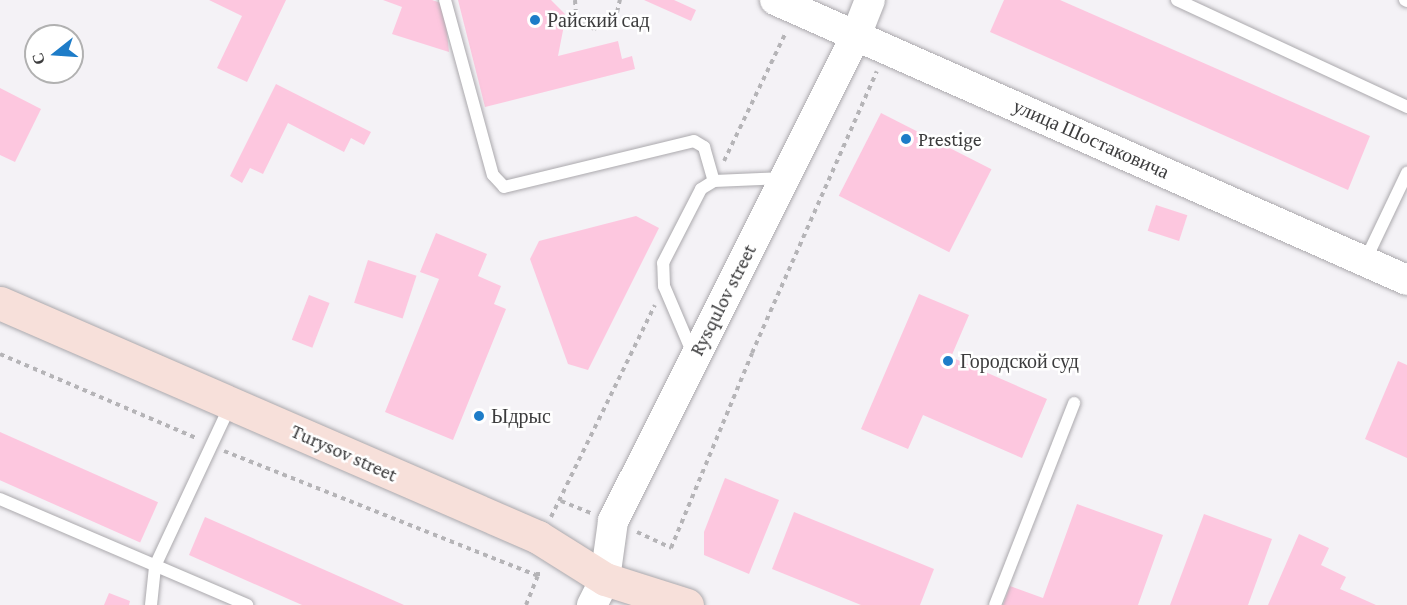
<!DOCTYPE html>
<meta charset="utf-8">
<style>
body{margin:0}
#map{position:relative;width:1407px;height:605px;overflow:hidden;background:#f4f2f6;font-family:"Crimson Pro",serif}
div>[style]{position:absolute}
.building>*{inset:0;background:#fdc7df;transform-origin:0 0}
.path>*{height:4px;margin-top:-2px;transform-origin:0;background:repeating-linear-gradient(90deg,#b5b4b7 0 4.5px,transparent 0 9px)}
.roads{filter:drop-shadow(0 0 2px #aba9ad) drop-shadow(0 0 2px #aba9ad)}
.service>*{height:12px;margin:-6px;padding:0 6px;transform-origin:6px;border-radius:6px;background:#fff}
.tertiary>*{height:30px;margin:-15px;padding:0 15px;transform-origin:15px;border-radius:15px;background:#fff}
.secondary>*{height:33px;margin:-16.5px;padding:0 16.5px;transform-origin:16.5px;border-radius:16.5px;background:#f7e0da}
.dots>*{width:16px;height:16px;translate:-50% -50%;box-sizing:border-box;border:3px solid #fff;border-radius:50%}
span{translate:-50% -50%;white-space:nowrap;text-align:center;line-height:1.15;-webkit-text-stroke:5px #fff;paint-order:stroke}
.poi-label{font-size:20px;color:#3c3c3d}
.left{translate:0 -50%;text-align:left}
.street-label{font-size:20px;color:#3c3c3d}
.north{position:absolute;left:24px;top:24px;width:60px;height:60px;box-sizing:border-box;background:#fff;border:2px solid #b1b1b1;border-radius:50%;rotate:253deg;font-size:16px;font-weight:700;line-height:24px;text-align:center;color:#3c3c3d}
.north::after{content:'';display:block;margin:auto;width:21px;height:27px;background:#1e7cc8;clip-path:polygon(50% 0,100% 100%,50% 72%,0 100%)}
</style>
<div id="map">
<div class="building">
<div style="clip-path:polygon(209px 0,286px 0,247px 82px,217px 68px,242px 16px)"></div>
<div style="clip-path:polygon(383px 0,432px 0,444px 4px,449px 52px,392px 34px,402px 7px)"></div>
<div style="clip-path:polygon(458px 0,551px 0,566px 15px,558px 56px,618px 41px,622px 59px,632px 56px,635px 69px,485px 107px)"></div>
<div style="clip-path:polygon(644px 0,674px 0,696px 10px,691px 21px)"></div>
<div style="clip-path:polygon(1004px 0,1060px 0,1370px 136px,1348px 190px,990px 32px)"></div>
<div style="clip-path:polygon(276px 84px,371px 132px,364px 145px,351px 138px,344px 152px,288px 123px,263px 174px,250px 168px,242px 183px,230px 176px)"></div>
<div style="clip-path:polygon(0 88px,41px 109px,15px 162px,0 155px)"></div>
<div style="left:881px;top:113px;width:124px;height:93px;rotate:27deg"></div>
<div style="left:1156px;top:205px;width:33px;height:27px;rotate:18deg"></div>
<div style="clip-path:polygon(636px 216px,659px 228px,588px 370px,568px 364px,530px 259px,539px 241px)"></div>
<div style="clip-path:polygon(436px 233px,487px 254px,478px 276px,501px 286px,494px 304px,506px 309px,453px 440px,385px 412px,439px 279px,420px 272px)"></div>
<div style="left:368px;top:260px;width:51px;height:45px;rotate:18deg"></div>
<div style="clip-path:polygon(919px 294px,969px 315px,951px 357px,1047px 399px,1022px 458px,923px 415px,908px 449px,861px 429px)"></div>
<div style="left:309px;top:295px;width:22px;height:48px;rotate:21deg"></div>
<div style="clip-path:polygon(1398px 361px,1407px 365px,1407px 458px,1365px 439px)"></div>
<div style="left:0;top:432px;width:173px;height:44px;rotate:24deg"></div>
<div style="clip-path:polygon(725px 478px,779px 500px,749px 574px,704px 555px,704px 532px)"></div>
<div style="clip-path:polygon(1077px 504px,1163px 535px,1138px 605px,1003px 605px,1010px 586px,1043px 598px)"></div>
<div style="clip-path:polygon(794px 512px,934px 569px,920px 605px,861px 605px,772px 569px)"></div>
<div style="clip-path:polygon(1204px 514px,1272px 539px,1248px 605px,1170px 605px)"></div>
<div style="clip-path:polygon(205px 517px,404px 605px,302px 605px,189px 555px)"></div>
<div style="clip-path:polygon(1299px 534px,1329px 548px,1321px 565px,1346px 577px,1340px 589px,1376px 605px,1268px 605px)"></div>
<div style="clip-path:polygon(109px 593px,130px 601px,129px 605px,104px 605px)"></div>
</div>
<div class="path">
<div style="left:575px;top:0;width:16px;rotate:86deg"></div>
<div style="left:576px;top:16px;width:22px;rotate:36deg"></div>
<div style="left:594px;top:29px;width:22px;rotate:-21deg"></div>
<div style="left:615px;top:21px;width:22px;rotate:-77deg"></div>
<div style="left:724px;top:161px;width:143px;rotate:-64.3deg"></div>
<div style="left:0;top:354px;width:215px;rotate:23.2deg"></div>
<div style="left:224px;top:451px;width:338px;rotate:21.7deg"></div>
<div style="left:538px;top:576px;width:8px;rotate:-90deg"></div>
<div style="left:561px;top:501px;width:32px;rotate:22deg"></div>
<div style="left:551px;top:517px;width:236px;rotate:-63.9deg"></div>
<div style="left:637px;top:532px;width:38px;rotate:25deg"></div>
<div style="left:671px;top:548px;width:211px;rotate:-67.4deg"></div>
<div style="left:752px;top:353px;width:308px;rotate:-66.1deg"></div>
<div style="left:526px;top:605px;width:31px;rotate:-68deg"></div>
</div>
<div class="roads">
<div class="service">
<div style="left:445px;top:0;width:181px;rotate:74.7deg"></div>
<div style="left:493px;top:175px;width:16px;rotate:47deg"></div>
<div style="left:504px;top:187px;width:195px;rotate:-13.6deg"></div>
<div style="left:694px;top:141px;width:12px;rotate:31deg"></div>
<div style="left:704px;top:147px;width:35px;rotate:74deg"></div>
<div style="left:1177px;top:0;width:254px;rotate:24.9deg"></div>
<div style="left:1405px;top:0;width:2px;rotate:27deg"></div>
<div style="left:1365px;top:261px;width:98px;rotate:-64.5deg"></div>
<div style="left:693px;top:354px;width:74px;rotate:-113.1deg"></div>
<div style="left:664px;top:286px;width:23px;rotate:-92deg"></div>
<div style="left:663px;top:263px;width:83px;rotate:-62.8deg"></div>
<div style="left:701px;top:189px;width:15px;rotate:-32deg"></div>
<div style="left:714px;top:181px;width:70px;rotate:-2.5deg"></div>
<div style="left:0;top:499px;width:269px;rotate:23.2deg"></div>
<div style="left:151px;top:605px;width:39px;rotate:-84deg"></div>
<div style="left:155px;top:566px;width:179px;rotate:-64.9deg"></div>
<div style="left:995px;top:605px;width:217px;rotate:-68.6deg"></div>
</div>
<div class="tertiary">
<div style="left:775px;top:0;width:691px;rotate:23.9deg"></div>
<div style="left:592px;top:605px;width:29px;rotate:-63deg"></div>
<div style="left:605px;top:579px;width:59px;rotate:-82.1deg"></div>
<div style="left:613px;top:521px;width:540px;rotate:-63.39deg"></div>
<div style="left:855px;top:38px;width:41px;rotate:-68.5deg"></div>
</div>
<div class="secondary">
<div style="left:0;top:303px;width:587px;rotate:23.51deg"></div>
<div style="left:538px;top:537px;width:79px;rotate:32.1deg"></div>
<div style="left:605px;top:579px;width:86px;rotate:17.6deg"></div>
</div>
</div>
<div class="dots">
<div style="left:535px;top:20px;background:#1e7cc8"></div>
<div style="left:906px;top:139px;background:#1e7cc8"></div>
<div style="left:948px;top:361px;background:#1e7cc8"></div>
<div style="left:479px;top:416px;background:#1e7cc8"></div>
</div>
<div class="poi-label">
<span class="left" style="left:547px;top:20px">Райский сад</span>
<span class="left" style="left:918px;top:139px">Prestige</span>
<span class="left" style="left:960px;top:361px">Городской суд</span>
<span class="left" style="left:491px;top:416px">Ыдрыс</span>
</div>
<div class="street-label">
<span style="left:1091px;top:139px;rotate:24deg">улица Шостаковича</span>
<span style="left:723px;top:300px;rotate:-63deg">Rysqulov street</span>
<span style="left:344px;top:453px;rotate:24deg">Turysov street</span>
</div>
<div class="north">С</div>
</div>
